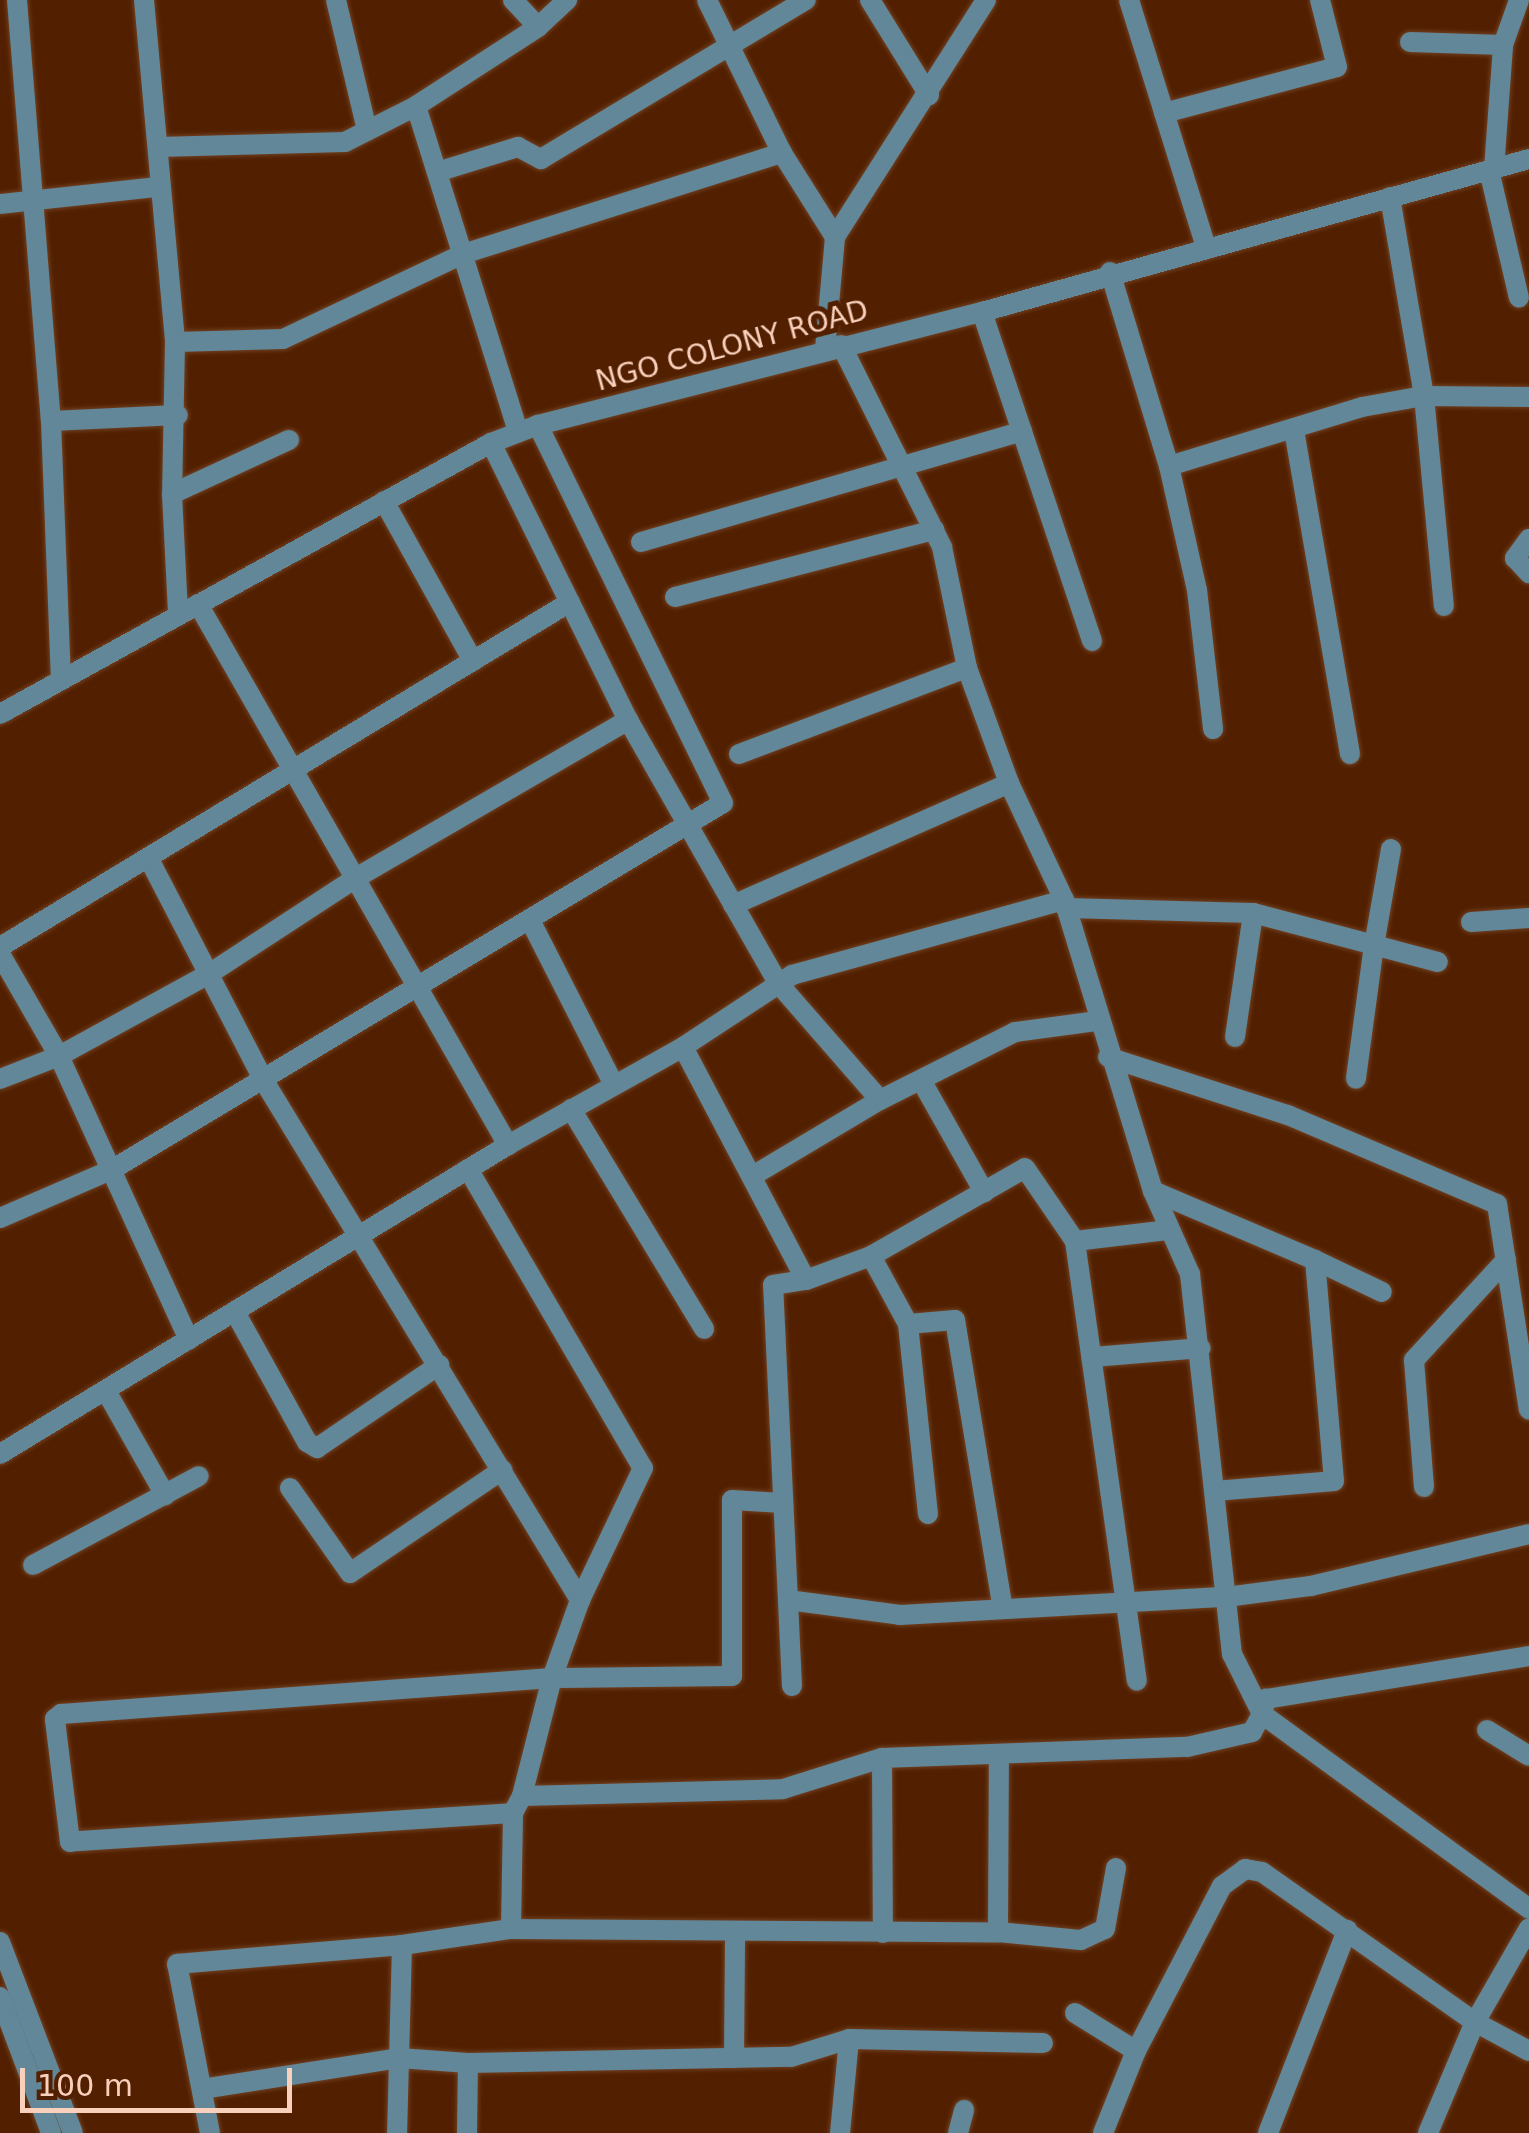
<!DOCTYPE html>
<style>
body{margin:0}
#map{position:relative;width:1529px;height:2133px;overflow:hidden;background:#522000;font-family:"DejaVu Sans",sans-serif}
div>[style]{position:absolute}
.roads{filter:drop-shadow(0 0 2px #704022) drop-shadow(0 0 2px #704022)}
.minor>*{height:20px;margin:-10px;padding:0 10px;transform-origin:10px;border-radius:10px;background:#628798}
span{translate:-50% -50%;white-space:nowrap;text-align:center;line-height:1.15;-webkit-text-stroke:10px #522000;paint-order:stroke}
.street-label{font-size:28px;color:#f9d0bc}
.scale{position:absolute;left:20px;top:2068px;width:272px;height:45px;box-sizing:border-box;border:5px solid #f9d0bc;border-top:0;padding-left:12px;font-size:30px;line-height:35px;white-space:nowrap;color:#f9d0bc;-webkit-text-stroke:8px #522000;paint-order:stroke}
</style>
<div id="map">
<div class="roads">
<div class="minor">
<div style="left:17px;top:0;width:422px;rotate:85.4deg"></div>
<div style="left:51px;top:421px;width:259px;rotate:87.8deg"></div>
<div style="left:144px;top:0;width:343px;rotate:84.8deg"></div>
<div style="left:175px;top:342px;width:152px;rotate:91.1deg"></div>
<div style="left:172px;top:494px;width:118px;rotate:87.1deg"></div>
<div style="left:336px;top:0;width:134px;rotate:76.6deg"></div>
<div style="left:513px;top:0;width:37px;rotate:47deg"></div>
<div style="left:707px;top:0;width:170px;rotate:63.9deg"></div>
<div style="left:870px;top:0;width:112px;rotate:58.2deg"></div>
<div style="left:1129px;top:0;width:259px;rotate:72.7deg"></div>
<div style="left:1410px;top:42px;width:93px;rotate:1.8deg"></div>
<div style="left:416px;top:106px;width:145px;rotate:-32.9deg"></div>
<div style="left:538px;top:27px;width:40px;rotate:-43deg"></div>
<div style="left:1164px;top:113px;width:179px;rotate:-14.9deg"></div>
<div style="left:1337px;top:67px;width:69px;rotate:-104.2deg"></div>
<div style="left:158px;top:147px;width:187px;rotate:-1.5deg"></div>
<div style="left:345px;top:142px;width:80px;rotate:-26.9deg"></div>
<div style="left:416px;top:106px;width:342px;rotate:72.6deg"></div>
<div style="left:1494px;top:169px;width:124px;rotate:-85.8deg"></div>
<div style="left:1503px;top:45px;width:48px;rotate:-70.4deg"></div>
<div style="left:1489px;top:170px;width:131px;rotate:76.8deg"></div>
<div style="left:437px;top:172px;width:85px;rotate:-17.2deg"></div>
<div style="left:518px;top:147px;width:26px;rotate:28deg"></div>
<div style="left:541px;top:159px;width:309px;rotate:-31deg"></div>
<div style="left:1390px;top:197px;width:202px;rotate:80.3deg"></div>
<div style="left:1424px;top:396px;width:211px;rotate:84.6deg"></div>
<div style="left:0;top:204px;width:158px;rotate:-6.2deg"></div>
<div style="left:835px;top:237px;width:281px;rotate:-57.5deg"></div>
<div style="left:1110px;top:272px;width:203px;rotate:73.1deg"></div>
<div style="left:1169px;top:466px;width:202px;rotate:-17deg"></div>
<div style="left:1362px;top:407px;width:63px;rotate:-10.1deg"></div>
<div style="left:1424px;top:396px;width:105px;rotate:0.5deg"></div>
<div style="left:982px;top:312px;width:347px;rotate:71.5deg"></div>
<div style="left:175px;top:342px;width:108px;rotate:-1.6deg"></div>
<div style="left:283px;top:339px;width:199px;rotate:-25.3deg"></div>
<div style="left:463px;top:254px;width:335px;rotate:-17.6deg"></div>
<div style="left:782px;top:153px;width:99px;rotate:57.8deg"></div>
<div style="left:835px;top:237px;width:112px;rotate:95.1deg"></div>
<div style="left:841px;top:345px;width:226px;rotate:63.4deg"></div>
<div style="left:942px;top:547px;width:124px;rotate:78.3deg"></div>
<div style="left:967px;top:668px;width:122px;rotate:69.9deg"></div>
<div style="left:1009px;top:783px;width:129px;rotate:64.8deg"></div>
<div style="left:1064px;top:900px;width:304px;rotate:73deg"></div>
<div style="left:1153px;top:1191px;width:91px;rotate:66deg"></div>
<div style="left:1190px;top:1274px;width:382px;rotate:83.7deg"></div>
<div style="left:1232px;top:1654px;width:67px;rotate:63.4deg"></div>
<div style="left:51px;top:421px;width:127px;rotate:-2.7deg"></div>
<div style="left:1294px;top:430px;width:329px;rotate:80.2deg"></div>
<div style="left:491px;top:443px;width:309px;rotate:63.7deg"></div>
<div style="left:628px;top:720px;width:303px;rotate:60.3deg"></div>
<div style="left:778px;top:983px;width:155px;rotate:48.9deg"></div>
<div style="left:1169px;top:466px;width:127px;rotate:77.3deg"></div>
<div style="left:1197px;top:590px;width:140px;rotate:83.4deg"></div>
<div style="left:172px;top:494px;width:129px;rotate:-24.8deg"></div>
<div style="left:384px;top:501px;width:183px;rotate:60.9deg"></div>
<div style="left:1529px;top:539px;width:24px;rotate:126deg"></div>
<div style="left:1515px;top:558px;width:21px;rotate:47deg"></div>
<div style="left:641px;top:542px;width:397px;rotate:-16.2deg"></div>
<div style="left:675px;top:597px;width:268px;rotate:-14.5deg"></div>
<div style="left:198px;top:604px;width:624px;rotate:60.19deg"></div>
<div style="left:0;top:714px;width:561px;rotate:-28.9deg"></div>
<div style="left:491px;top:443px;width:50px;rotate:-21deg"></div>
<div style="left:538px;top:425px;width:458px;rotate:-14.3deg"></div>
<div style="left:982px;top:312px;width:568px;rotate:-15.63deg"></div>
<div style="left:739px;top:754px;width:244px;rotate:-20.7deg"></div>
<div style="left:1391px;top:849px;width:97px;rotate:100deg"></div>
<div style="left:1374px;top:945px;width:66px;rotate:14.9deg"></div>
<div style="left:150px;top:861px;width:248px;rotate:62.6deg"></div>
<div style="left:264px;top:1081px;width:608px;rotate:58.66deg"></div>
<div style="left:733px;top:905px;width:302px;rotate:-23.8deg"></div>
<div style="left:1066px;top:908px;width:187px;rotate:1.5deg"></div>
<div style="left:1253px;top:913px;width:125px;rotate:14.8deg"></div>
<div style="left:1374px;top:945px;width:135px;rotate:97.7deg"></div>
<div style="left:531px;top:922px;width:183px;rotate:63deg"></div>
<div style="left:1471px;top:922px;width:58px;rotate:-3.9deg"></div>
<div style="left:0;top:947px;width:666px;rotate:-31.18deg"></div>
<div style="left:0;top:954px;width:118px;rotate:60deg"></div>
<div style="left:59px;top:1056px;width:312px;rotate:65.4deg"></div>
<div style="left:1235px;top:1037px;width:125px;rotate:-81.7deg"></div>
<div style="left:683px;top:1047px;width:263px;rotate:62.2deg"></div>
<div style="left:806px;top:1280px;width:69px;rotate:-20.3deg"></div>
<div style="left:871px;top:1256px;width:177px;rotate:-29.7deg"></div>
<div style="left:1025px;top:1168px;width:88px;rotate:55.6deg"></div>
<div style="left:1075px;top:1241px;width:444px;rotate:82deg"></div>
<div style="left:1108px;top:1057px;width:189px;rotate:17.9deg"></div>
<div style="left:1288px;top:1115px;width:227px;rotate:23.1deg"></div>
<div style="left:1497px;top:1204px;width:208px;rotate:81.2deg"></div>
<div style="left:0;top:1079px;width:63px;rotate:-21.3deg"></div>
<div style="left:59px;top:1056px;width:171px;rotate:-28.7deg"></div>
<div style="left:209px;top:974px;width:173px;rotate:-33.2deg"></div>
<div style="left:354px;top:879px;width:317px;rotate:-30.1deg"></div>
<div style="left:921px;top:1080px;width:129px;rotate:60.6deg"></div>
<div style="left:571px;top:1109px;width:257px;rotate:58.8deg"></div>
<div style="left:468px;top:1169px;width:346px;rotate:59.7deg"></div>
<div style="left:643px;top:1468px;width:146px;rotate:115.5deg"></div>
<div style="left:580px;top:1600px;width:83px;rotate:109.7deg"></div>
<div style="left:552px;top:1678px;width:122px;rotate:104.3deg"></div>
<div style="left:522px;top:1796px;width:19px;rotate:118deg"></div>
<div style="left:513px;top:1813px;width:444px;rotate:176.3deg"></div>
<div style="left:70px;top:1842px;width:124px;rotate:-97deg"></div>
<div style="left:55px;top:1719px;width:8px;rotate:-40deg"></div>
<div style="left:61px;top:1714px;width:492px;rotate:-4.2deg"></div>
<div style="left:552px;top:1678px;width:180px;rotate:-0.6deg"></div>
<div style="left:732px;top:1676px;width:176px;rotate:-90deg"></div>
<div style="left:732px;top:1500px;width:51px;rotate:3.4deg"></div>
<div style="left:754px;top:1175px;width:147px;rotate:-30.8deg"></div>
<div style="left:880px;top:1100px;width:151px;rotate:-26.7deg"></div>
<div style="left:1015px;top:1032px;width:83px;rotate:-7.6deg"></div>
<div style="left:1153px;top:1191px;width:176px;rotate:23.1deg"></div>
<div style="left:0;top:1218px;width:123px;rotate:-23.4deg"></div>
<div style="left:113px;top:1169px;width:711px;rotate:-30.96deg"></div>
<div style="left:723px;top:803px;width:421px;rotate:-116.1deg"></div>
<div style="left:1075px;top:1241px;width:95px;rotate:-6.7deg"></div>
<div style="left:871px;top:1256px;width:77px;rotate:61.4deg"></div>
<div style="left:908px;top:1324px;width:47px;rotate:-4.9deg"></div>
<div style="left:955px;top:1320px;width:293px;rotate:80.6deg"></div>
<div style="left:235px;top:1312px;width:149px;rotate:61deg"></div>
<div style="left:307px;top:1442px;width:12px;rotate:31deg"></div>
<div style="left:317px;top:1448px;width:148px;rotate:-34.2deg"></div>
<div style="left:908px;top:1324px;width:191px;rotate:84deg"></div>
<div style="left:1094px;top:1357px;width:107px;rotate:-4.8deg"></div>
<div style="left:106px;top:1391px;width:120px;rotate:60.4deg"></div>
<div style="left:0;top:1454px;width:595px;rotate:-31.31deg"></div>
<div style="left:508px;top:1145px;width:201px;rotate:-29.2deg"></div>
<div style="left:683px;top:1047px;width:131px;rotate:-33.4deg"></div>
<div style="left:792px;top:975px;width:282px;rotate:-15.4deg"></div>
<div style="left:1424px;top:1487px;width:127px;rotate:-94.5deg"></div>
<div style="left:1414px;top:1360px;width:136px;rotate:-47.4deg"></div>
<div style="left:290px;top:1488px;width:104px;rotate:54.8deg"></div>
<div style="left:350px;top:1573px;width:184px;rotate:-34.1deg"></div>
<div style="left:1216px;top:1491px;width:118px;rotate:-4.8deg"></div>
<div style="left:1334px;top:1481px;width:222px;rotate:-94.9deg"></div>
<div style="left:1315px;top:1260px;width:74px;rotate:25.5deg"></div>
<div style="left:33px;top:1565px;width:188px;rotate:-28.2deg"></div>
<div style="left:788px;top:1600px;width:113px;rotate:7.6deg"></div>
<div style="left:900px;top:1615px;width:326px;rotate:-3.2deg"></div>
<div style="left:1226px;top:1597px;width:86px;rotate:-7.4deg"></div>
<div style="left:1311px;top:1586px;width:224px;rotate:-13.4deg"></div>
<div style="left:792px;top:1686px;width:401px;rotate:-92.7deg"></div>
<div style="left:773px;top:1285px;width:33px;rotate:-9deg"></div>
<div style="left:1262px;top:1714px;width:16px;rotate:-75deg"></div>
<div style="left:1266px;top:1699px;width:266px;rotate:-9.3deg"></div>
<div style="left:1487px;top:1730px;width:49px;rotate:31.8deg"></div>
<div style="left:882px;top:1758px;width:175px;rotate:89.7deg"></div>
<div style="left:522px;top:1796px;width:261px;rotate:-1.5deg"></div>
<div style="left:783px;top:1789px;width:104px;rotate:-17.4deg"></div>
<div style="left:882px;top:1758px;width:305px;rotate:-2.1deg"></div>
<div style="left:1187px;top:1747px;width:67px;rotate:-13deg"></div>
<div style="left:1252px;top:1732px;width:21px;rotate:-61deg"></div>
<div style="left:1262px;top:1714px;width:331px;rotate:36.1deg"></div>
<div style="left:511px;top:1929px;width:116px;rotate:-89deg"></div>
<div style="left:998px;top:1932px;width:178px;rotate:-89.7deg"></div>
<div style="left:0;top:1942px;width:204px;rotate:69.1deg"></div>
<div style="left:402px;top:1945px;width:110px;rotate:-8.4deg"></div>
<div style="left:511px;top:1929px;width:487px;rotate:0.4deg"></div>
<div style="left:998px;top:1932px;width:83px;rotate:5.5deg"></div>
<div style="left:1081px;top:1940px;width:26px;rotate:-25deg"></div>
<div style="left:1105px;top:1929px;width:62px;rotate:-79.8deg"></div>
<div style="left:0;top:1997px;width:145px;rotate:69.4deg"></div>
<div style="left:1075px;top:2013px;width:72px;rotate:31.9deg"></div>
<div style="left:734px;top:2058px;width:127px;rotate:-89.5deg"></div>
<div style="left:202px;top:2089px;width:199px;rotate:-8.9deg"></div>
<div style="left:399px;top:2058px;width:69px;rotate:4.1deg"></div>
<div style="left:210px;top:2133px;width:172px;rotate:-101deg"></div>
<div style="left:177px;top:1964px;width:226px;rotate:-4.8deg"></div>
<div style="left:402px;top:1945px;width:188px;rotate:91.5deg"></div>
<div style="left:467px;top:2133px;width:70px;rotate:-89.2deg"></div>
<div style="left:468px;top:2063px;width:323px;rotate:-1.1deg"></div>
<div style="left:791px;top:2057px;width:61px;rotate:-17.2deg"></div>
<div style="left:849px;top:2039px;width:194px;rotate:1.2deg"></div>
<div style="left:840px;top:2133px;width:94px;rotate:-84.5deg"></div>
<div style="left:958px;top:2133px;width:24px;rotate:-75deg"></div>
<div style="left:1103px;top:2133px;width:88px;rotate:-68.1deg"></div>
<div style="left:1136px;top:2051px;width:186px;rotate:-62.5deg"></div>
<div style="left:1222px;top:1886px;width:29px;rotate:-36deg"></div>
<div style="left:1245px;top:1869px;width:17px;rotate:10deg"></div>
<div style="left:1262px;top:1872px;width:261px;rotate:35.2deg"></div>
<div style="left:1475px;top:2022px;width:61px;rotate:28.2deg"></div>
<div style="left:1268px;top:2133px;width:218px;rotate:-68.7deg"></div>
<div style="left:1428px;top:2133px;width:121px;rotate:-67.1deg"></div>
<div style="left:1475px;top:2022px;width:108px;rotate:-60.1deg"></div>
</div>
</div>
<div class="street-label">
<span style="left:732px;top:346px;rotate:-15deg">NGO COLONY ROAD</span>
</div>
<div class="scale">100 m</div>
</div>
